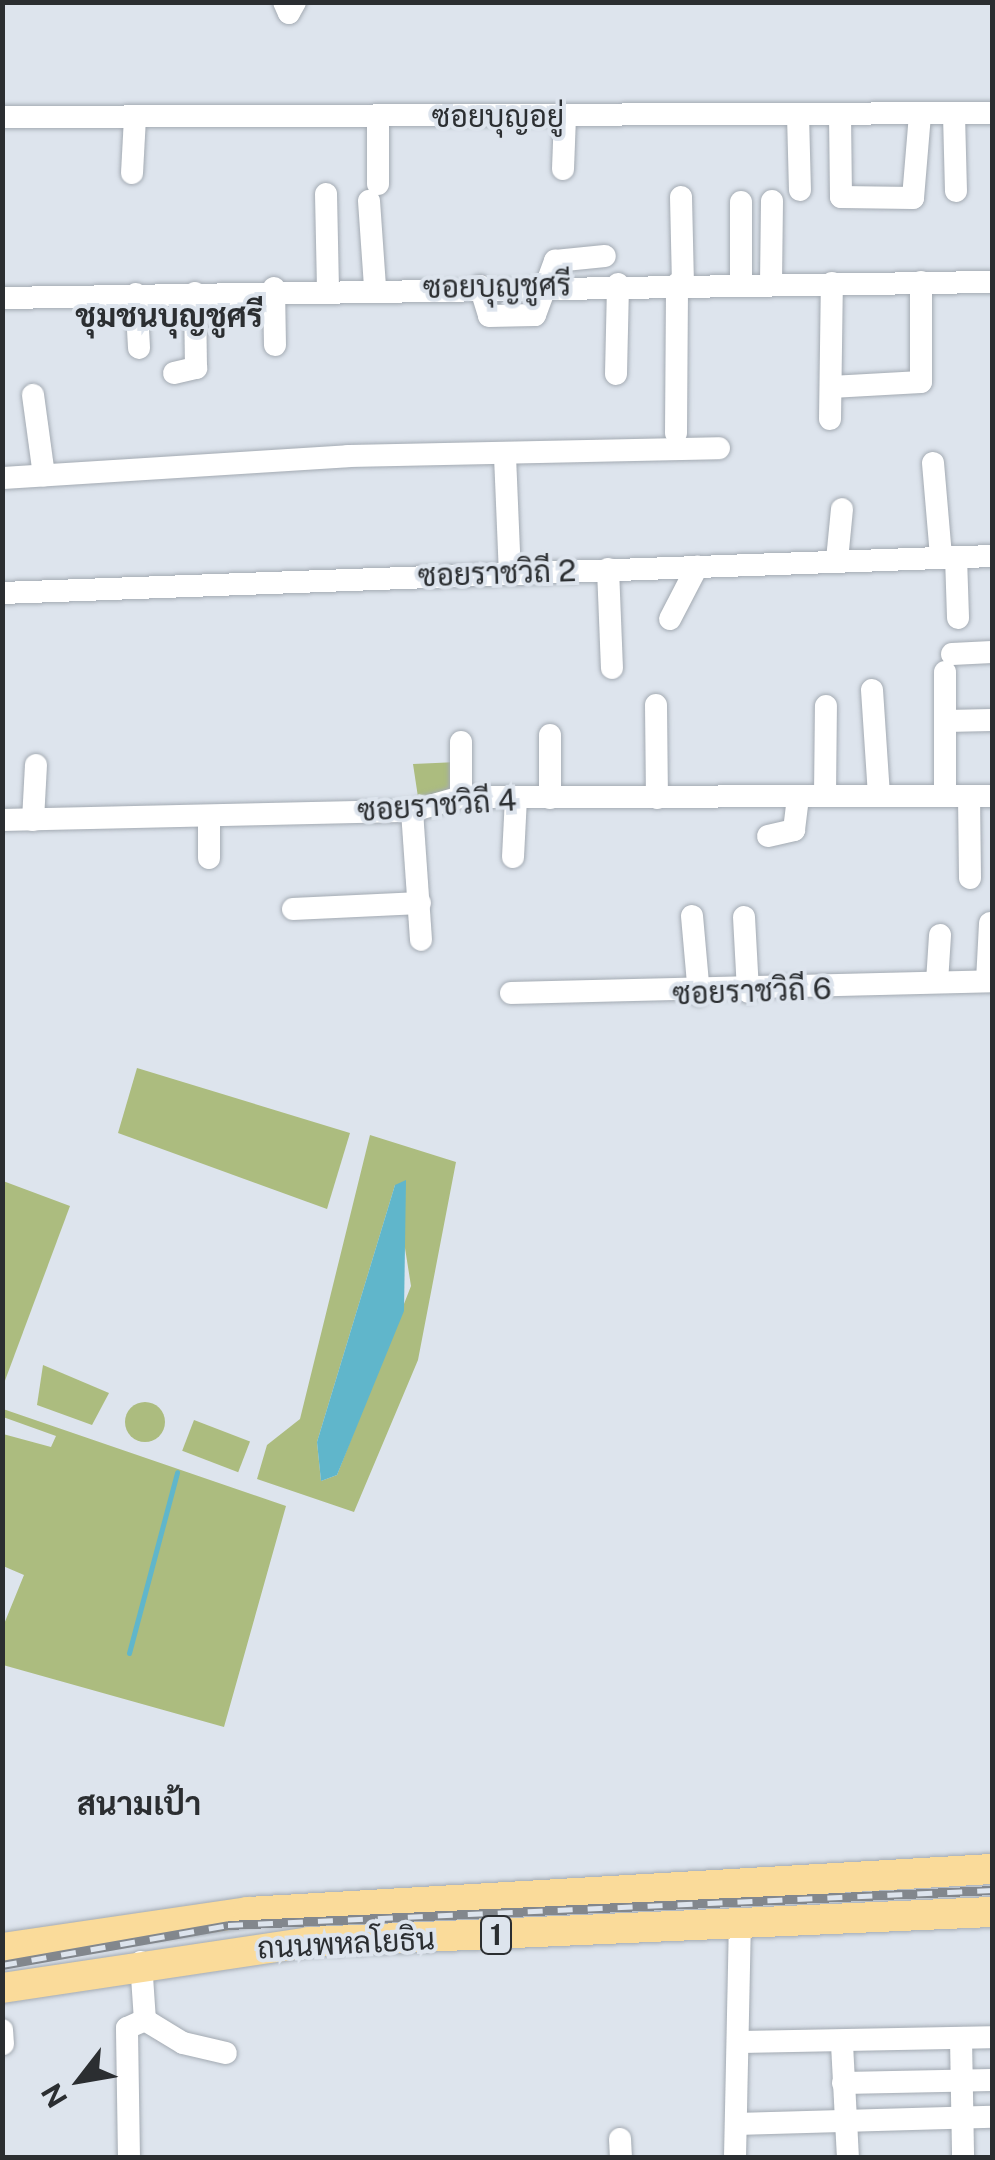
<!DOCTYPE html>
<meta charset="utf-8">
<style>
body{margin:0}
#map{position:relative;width:995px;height:2160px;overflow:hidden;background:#dde4ed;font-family:"Public Sans",Sarabun,sans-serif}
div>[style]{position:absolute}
.green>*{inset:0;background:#acbc7f;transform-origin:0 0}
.round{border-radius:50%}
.water>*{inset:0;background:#60b6cb}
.stream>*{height:5px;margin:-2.5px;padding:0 2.5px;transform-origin:2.5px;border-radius:2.5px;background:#60b6cb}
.roads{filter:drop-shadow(0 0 2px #a3aab2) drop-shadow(0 0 2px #a3aab2)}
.minor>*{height:22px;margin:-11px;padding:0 11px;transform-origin:11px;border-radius:11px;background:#fff}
.major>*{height:30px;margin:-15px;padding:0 15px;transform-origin:15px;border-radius:15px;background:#fadb9a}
.rail>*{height:9px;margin-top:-4.5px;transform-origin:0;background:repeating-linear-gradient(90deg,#dde4ed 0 15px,#82878d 0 30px);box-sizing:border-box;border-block:2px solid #82878d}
span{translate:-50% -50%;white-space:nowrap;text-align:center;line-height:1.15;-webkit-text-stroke:8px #dde4ed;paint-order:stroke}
.shield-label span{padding:2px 8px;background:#dde4ed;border:2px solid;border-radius:8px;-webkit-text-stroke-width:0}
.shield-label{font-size:28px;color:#2b2e31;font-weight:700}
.street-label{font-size:30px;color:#2b2e31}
.neighbourhood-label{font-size:32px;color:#2b2e31;font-weight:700}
.frame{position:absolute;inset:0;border:5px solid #2b2e31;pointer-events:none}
.north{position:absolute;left:30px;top:2030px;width:100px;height:100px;-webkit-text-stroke:8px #dde4ed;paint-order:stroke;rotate:239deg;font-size:28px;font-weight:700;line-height:40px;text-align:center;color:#2b2e31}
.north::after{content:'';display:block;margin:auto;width:35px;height:45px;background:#2b2e31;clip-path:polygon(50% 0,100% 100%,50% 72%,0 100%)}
</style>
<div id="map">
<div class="green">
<div style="clip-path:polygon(458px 762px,460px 791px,418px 797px,413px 764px)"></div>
<div style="clip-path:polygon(137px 1068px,350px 1133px,327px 1209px,118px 1133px)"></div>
<div style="clip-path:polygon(evenodd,370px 1135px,456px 1162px,418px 1360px,354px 1512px,257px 1479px,267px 1445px,300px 1419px,370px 1135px,395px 1185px,411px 1286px,337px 1475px,321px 1481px,317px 1442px,395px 1185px)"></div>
<div style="clip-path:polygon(3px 1181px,70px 1206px,3px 1386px,2px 1386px)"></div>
<div style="clip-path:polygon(43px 1365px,109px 1393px,92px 1425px,37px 1405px)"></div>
<div class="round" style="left:125px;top:1402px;width:40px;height:40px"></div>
<div style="clip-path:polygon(3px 1409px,286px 1506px,224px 1727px,3px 1665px,2px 1629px,24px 1575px,3px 1566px,3px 1434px,51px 1447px,56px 1436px,3px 1417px)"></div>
<div style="left:194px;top:1420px;width:60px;height:33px;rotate:21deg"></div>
</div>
<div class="water">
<div style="clip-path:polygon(406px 1180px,404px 1311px,337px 1475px,321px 1481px,317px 1442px,395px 1185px)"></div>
</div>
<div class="stream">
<div style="left:129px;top:1653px;width:187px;rotate:-75.1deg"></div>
</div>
<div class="roads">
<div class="minor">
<div style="left:284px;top:2px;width:12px;rotate:66deg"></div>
<div style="left:289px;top:13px;width:13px;rotate:-61deg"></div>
<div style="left:798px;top:115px;width:75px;rotate:88.5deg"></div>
<div style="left:840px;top:115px;width:82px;rotate:89.3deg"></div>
<div style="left:841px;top:197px;width:72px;rotate:0.8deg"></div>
<div style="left:913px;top:198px;width:83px;rotate:-85.2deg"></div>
<div style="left:954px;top:115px;width:76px;rotate:88.5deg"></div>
<div style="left:2px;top:117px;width:990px;rotate:-0.23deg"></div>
<div style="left:563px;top:169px;width:53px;rotate:-87.8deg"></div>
<div style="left:132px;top:173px;width:56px;rotate:-86.9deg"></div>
<div style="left:378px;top:184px;width:68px;rotate:-90deg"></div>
<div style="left:326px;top:194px;width:94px;rotate:88.8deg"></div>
<div style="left:681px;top:197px;width:87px;rotate:88.7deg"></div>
<div style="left:369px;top:201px;width:86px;rotate:86deg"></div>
<div style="left:741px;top:202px;width:82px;rotate:90deg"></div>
<div style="left:771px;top:283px;width:82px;rotate:-89.3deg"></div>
<div style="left:480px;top:286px;width:31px;rotate:73deg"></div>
<div style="left:489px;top:316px;width:46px;rotate:-1.2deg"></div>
<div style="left:535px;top:315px;width:58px;rotate:-69.7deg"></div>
<div style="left:555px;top:261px;width:50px;rotate:-5.7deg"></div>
<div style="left:274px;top:288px;width:57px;rotate:89deg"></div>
<div style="left:136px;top:294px;width:54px;rotate:86.8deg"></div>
<div style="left:2px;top:298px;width:990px;rotate:-0.93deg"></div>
<div style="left:174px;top:373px;width:23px;rotate:-13deg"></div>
<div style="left:196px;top:368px;width:75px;rotate:-90.8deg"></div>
<div style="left:616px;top:374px;width:90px;rotate:-88.7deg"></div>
<div style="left:831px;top:387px;width:90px;rotate:-3.2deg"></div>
<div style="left:921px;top:382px;width:100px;rotate:-90deg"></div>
<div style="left:33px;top:395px;width:81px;rotate:82.2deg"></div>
<div style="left:830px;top:419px;width:136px;rotate:-89.2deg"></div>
<div style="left:676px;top:433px;width:149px;rotate:-89.6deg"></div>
<div style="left:505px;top:456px;width:117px;rotate:87.6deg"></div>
<div style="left:933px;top:463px;width:94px;rotate:85.1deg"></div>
<div style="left:2px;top:478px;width:347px;rotate:-3.6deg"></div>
<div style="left:348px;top:456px;width:371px;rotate:-1.2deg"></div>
<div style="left:956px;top:557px;width:61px;rotate:88.1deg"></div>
<div style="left:837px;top:560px;width:51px;rotate:-84.4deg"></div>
<div style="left:608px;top:569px;width:99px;rotate:87.7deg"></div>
<div style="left:2px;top:593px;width:991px;rotate:-2.14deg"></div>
<div style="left:670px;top:619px;width:59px;rotate:-62.6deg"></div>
<div style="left:952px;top:654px;width:40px;rotate:-2.9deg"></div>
<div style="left:872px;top:690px;width:106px;rotate:86.2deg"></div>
<div style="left:656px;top:705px;width:93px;rotate:89.4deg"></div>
<div style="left:946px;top:721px;width:46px;rotate:-1.2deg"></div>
<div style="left:550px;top:735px;width:63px;rotate:90deg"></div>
<div style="left:461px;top:742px;width:55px;rotate:90deg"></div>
<div style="left:825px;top:796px;width:90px;rotate:-89.4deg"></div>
<div style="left:945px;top:796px;width:124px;rotate:-90deg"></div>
<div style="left:969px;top:796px;width:82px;rotate:89.3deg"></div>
<div style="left:412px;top:811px;width:129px;rotate:86deg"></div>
<div style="left:2px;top:820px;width:410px;rotate:-1.3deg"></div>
<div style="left:412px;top:811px;width:51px;rotate:-15.9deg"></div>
<div style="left:461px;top:797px;width:531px;rotate:-0.11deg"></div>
<div style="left:33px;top:820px;width:55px;rotate:-86.9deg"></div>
<div style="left:768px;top:836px;width:27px;rotate:-13deg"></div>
<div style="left:794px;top:830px;width:33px;rotate:-83deg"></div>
<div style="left:513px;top:857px;width:60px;rotate:-87.1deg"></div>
<div style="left:209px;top:858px;width:42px;rotate:-90deg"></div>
<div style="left:293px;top:909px;width:127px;rotate:-2.7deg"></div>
<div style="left:692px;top:916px;width:79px;rotate:84.9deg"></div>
<div style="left:744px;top:917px;width:75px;rotate:86.9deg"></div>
<div style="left:987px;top:981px;width:58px;rotate:-87deg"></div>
<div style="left:937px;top:982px;width:47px;rotate:-86.3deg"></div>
<div style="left:511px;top:993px;width:481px;rotate:-1.4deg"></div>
<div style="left:141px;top:1962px;width:58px;rotate:86.1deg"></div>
<div style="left:145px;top:2020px;width:44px;rotate:31.2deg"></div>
<div style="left:183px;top:2043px;width:44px;rotate:13.1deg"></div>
<div style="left:2px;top:2030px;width:14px;rotate:86deg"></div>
<div style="left:961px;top:2038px;width:120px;rotate:89deg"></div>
<div style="left:739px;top:2042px;width:253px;rotate:-1.1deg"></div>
<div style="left:842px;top:2044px;width:114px;rotate:87deg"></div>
<div style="left:843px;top:2083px;width:149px;rotate:-1.2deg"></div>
<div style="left:736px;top:2124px;width:256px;rotate:-1.6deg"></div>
<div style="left:620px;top:2139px;width:19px;rotate:87deg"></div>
<div style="left:129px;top:2158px;width:130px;rotate:-90.9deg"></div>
<div style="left:127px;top:2028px;width:20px;rotate:-24deg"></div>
<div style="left:735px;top:2158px;width:234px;rotate:-88.8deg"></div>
</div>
<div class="major">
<div style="left:2px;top:1948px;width:249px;rotate:-8.3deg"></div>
<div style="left:248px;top:1912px;width:745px;rotate:-3.31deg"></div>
<div style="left:2px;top:1988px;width:310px;rotate:-8.5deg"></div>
<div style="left:309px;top:1942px;width:684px;rotate:-2.52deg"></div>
</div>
</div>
<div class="rail">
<div style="left:2px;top:1965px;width:230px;rotate:-10deg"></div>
<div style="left:228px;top:1925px;width:765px;rotate:-2.62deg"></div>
</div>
<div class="shield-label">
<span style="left:496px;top:1935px">1</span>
</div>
<div class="street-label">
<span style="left:498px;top:116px">ซอยบุญอยู่</span>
<span style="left:497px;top:286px;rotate:-1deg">ซอยบุญชูศรี</span>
<span style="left:497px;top:573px;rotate:-2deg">ซอยราชวิถี 2</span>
<span style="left:437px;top:805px;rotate:-4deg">ซอยราชวิถี 4</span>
<span style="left:752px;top:991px;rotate:-2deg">ซอยราชวิถี 6</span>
<span style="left:346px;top:1943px;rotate:-3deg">ถนนพหลโยธิน</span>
</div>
<div class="neighbourhood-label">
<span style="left:169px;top:316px">ชุมชนบุญชูศรี</span>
<span style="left:139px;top:1804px">สนามเป้า</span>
</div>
<div class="frame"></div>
<div class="north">N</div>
</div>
